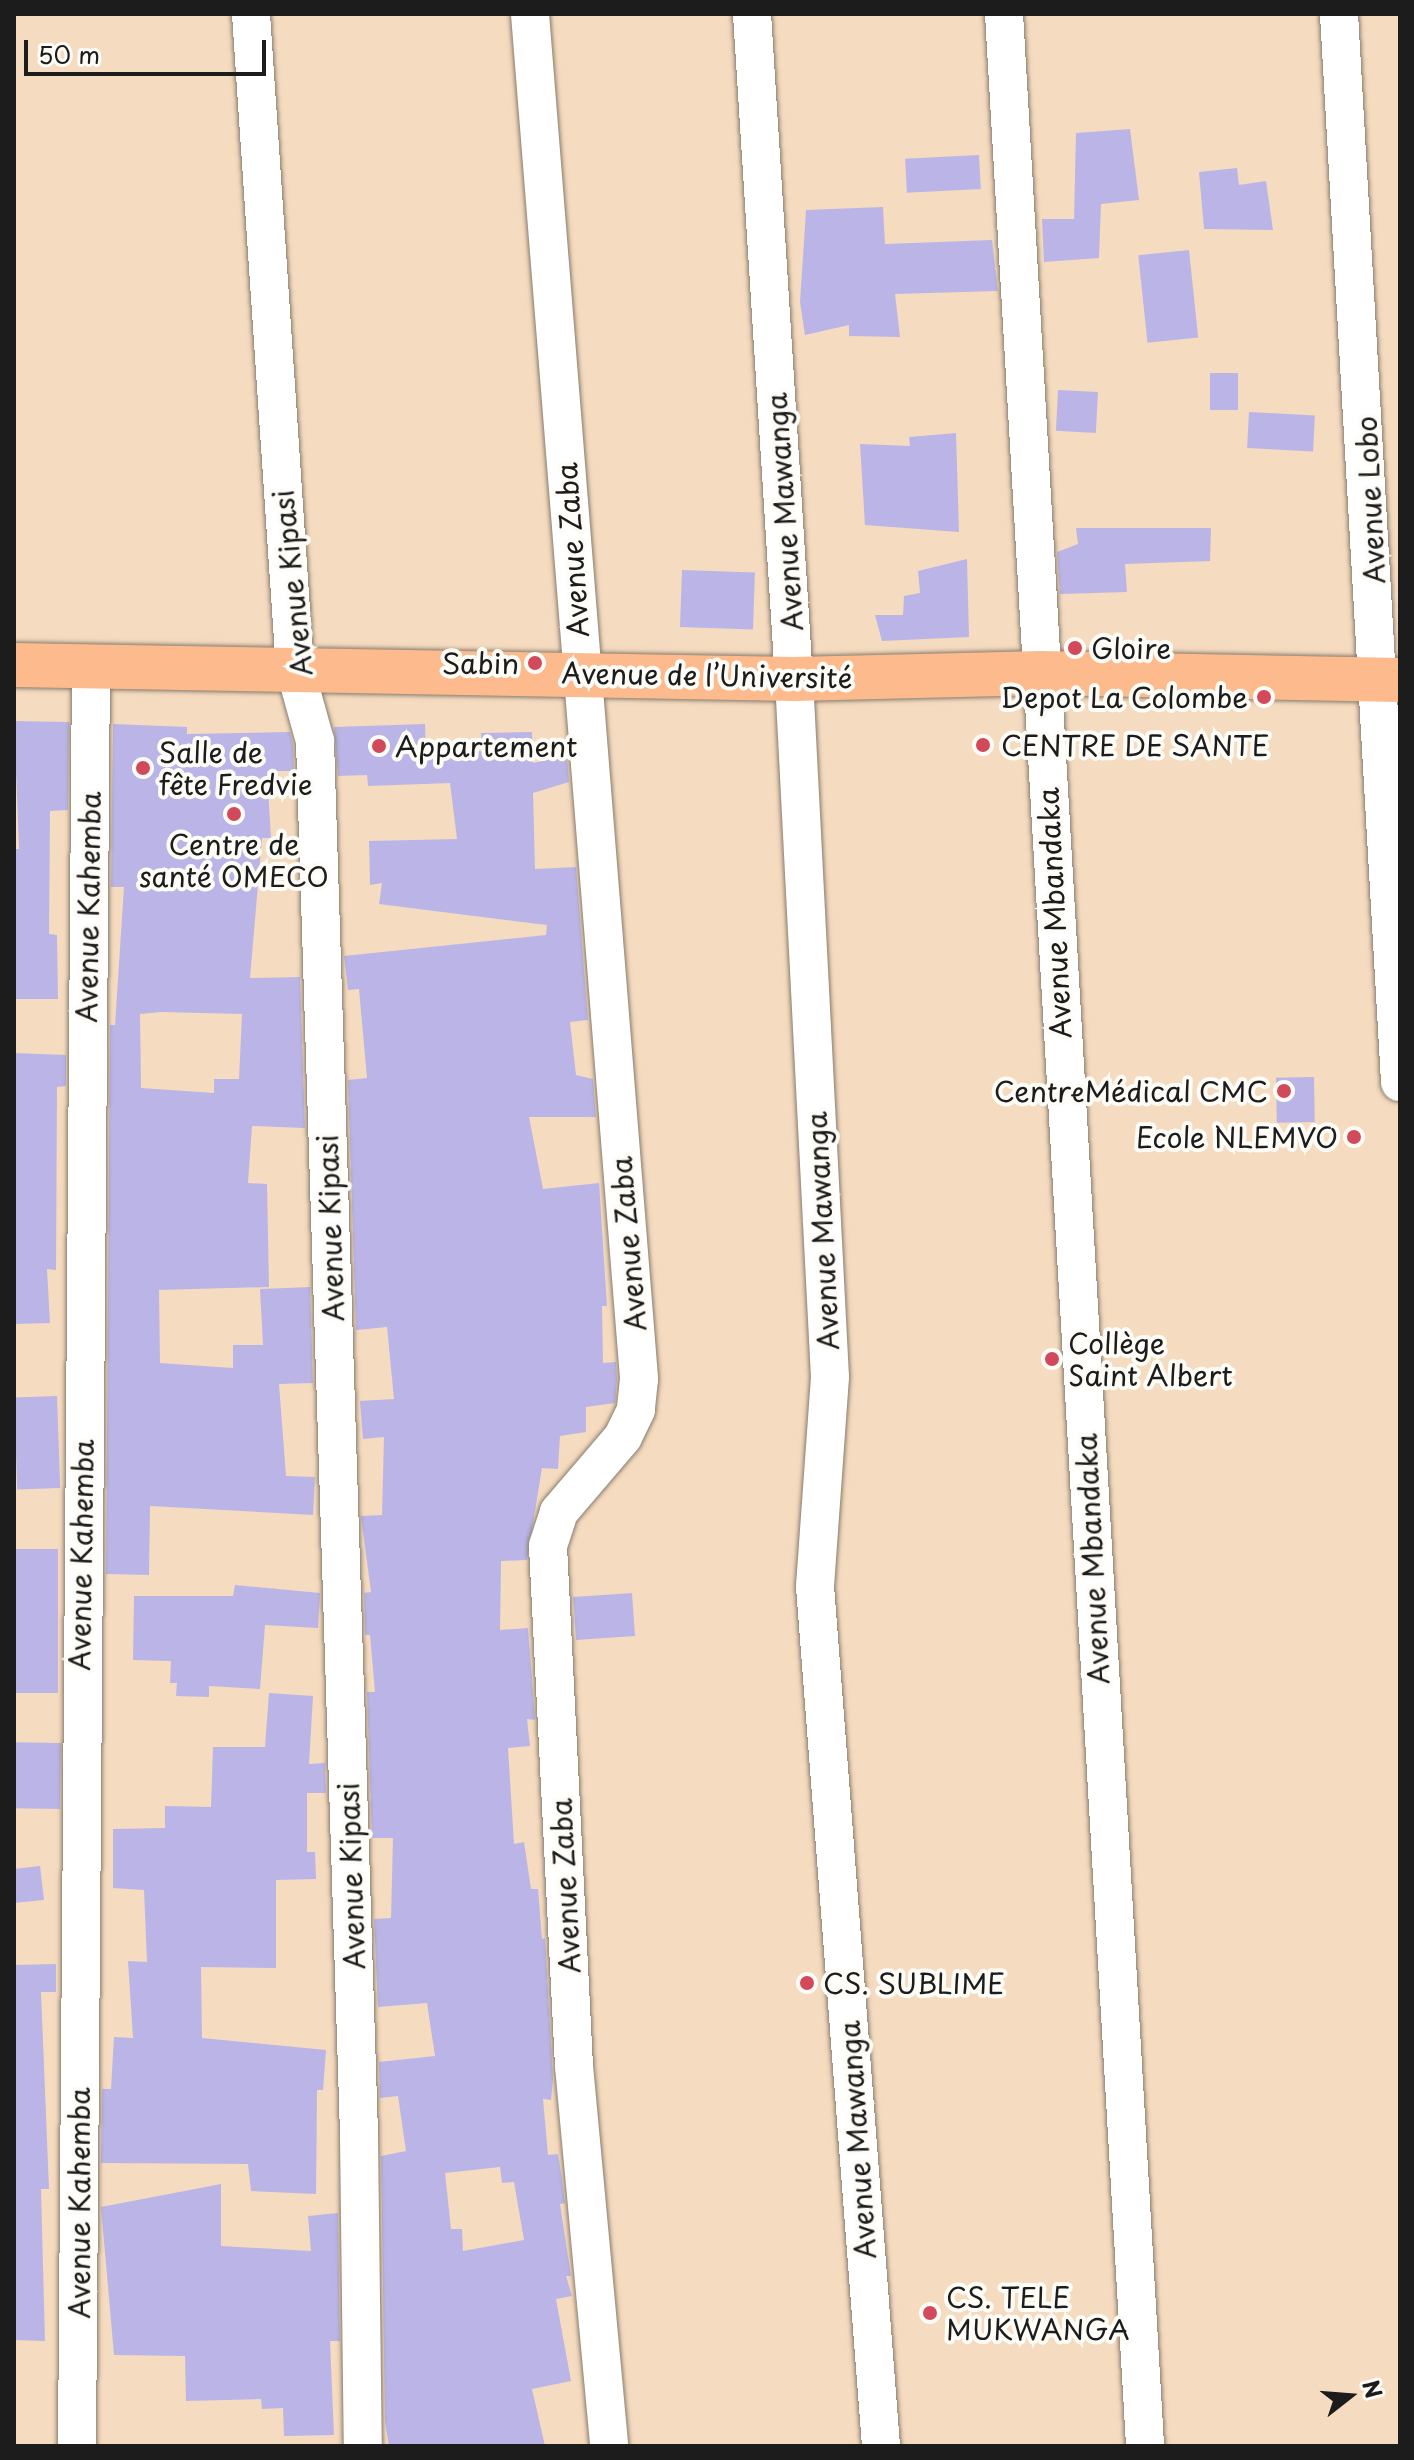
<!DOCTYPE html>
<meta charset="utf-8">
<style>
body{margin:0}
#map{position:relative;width:1414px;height:2460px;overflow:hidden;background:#f5dbbf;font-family:"Playpen Sans",sans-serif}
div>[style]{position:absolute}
.building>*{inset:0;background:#bbb5e7;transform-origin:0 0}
.roads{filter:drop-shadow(0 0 2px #887c6e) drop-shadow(0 0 2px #887c6e)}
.minor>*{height:38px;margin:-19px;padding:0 19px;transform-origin:19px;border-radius:19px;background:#fff}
.major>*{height:44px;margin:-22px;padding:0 22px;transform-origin:22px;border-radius:22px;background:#fcba8d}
.dots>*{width:22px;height:22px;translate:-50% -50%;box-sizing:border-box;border:4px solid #fdfcf7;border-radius:50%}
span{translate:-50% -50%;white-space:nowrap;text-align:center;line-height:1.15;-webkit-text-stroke:8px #fdfcf7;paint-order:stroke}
.street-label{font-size:28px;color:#1c1c1c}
.poi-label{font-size:28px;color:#1c1c1c}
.left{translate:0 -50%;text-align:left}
.right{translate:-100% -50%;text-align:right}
.frame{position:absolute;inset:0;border:16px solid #1c1c1c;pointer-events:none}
.north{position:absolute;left:1310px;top:2356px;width:80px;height:80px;-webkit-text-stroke:6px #fdfcf7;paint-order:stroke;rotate:73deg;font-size:22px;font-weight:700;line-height:32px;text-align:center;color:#1c1c1c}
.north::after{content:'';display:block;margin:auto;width:28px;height:36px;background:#1c1c1c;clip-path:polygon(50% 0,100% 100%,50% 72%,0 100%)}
.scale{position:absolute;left:24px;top:40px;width:242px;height:36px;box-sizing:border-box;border:4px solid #1c1c1c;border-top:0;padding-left:10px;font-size:24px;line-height:28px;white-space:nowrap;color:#1c1c1c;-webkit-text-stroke:6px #fdfcf7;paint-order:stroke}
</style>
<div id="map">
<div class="building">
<div style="clip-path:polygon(1130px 129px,1139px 200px,1101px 204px,1099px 258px,1044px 262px,1042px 219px,1074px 219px,1076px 133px)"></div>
<div style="left:979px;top:155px;width:34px;height:74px;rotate:87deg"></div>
<div style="clip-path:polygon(1237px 168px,1239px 185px,1266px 181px,1273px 230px,1204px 229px,1199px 172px)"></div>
<div style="clip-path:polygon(883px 207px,885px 244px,992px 240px,998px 291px,895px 294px,900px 337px,849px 336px,849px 325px,805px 335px,800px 302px,806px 210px)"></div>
<div style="left:1189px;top:250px;width:88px;height:51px;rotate:84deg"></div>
<div style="left:1210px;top:373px;width:28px;height:37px"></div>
<div style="left:1098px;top:392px;width:41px;height:40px;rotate:93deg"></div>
<div style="left:1249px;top:412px;width:66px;height:36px;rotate:3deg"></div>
<div style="clip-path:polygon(956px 433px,959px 532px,865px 525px,860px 444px,910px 446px,909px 437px)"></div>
<div style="clip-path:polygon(1076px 528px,1211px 528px,1210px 561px,1125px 564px,1127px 592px,1060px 594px,1057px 552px,1078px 544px)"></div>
<div style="clip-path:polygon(967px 559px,969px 637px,882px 641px,875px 615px,903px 615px,904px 596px,920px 593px,918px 571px)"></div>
<div style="left:682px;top:570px;width:73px;height:57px;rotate:2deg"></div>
<div style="clip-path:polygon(14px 721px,69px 722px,68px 810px,50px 811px,49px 934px,57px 935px,58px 999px,14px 999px,14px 849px,19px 849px)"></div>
<div style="clip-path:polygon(evenodd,113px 724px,187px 727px,187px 734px,290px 732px,293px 744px,294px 771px,267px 771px,271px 838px,262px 838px,250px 978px,300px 977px,305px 1128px,252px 1126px,248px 1183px,267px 1184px,269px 1287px,159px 1290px,160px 1363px,233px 1368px,233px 1345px,263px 1345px,260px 1289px,310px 1287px,313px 1383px,279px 1384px,286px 1476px,315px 1477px,313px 1515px,150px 1506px,149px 1575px,106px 1574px,110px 1025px,115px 1025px,124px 887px,111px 887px,113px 724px,161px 1012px,242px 1014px,239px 1079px,214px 1079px,214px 1093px,141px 1088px,140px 1014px,161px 1012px)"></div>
<div style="clip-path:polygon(evenodd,425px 724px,426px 758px,482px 751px,481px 733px,532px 732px,533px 763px,567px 756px,569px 782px,533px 793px,535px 869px,576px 867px,588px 1020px,570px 1022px,576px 1075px,593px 1079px,596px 1117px,529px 1117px,543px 1189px,599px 1183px,607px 1306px,602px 1306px,603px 1363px,616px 1362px,617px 1379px,615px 1403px,586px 1407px,586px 1432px,560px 1436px,558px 1469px,542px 1468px,527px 1560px,501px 1561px,500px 1630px,528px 1628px,535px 1720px,527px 1719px,530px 1746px,508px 1748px,514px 1844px,524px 1842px,531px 1889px,538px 1889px,542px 1939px,545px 1938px,553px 2079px,551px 2100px,543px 2099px,548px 2155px,558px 2154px,562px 2179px,565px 2203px,560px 2204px,571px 2276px,566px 2276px,572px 2296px,556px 2299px,571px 2381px,532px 2389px,545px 2446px,389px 2446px,385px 2421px,381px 2156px,406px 2151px,398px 2096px,380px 2098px,379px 2062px,435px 2056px,427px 2003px,378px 2007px,374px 1919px,391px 1918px,393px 1838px,372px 1838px,367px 1692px,375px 1692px,370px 1635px,365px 1635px,364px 1593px,371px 1592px,361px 1516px,382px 1515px,384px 1437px,363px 1439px,360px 1401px,394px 1399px,387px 1327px,356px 1330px,348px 1080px,367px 1078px,359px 989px,348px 990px,344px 956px,546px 935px,547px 925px,379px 904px,382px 883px,370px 885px,369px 841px,457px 839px,450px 783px,368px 786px,367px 775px,338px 776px,334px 727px,425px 724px,500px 2167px,502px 2183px,514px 2182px,524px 2240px,463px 2251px,462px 2229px,451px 2229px,445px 2173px,500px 2167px)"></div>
<div style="clip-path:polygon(14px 1053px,66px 1055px,66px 1086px,57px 1087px,56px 1270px,47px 1269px,50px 1323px,14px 1324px)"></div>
<div style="left:1314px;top:1077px;width:45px;height:38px;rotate:89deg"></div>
<div style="left:57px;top:1396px;width:92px;height:43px;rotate:88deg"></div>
<div style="left:14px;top:1549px;width:44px;height:144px"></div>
<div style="clip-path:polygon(235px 1585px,320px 1593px,318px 1628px,265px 1625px,260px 1689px,209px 1686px,209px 1697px,176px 1696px,177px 1683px,170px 1683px,171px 1661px,133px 1660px,134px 1596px,233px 1596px)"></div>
<div style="left:632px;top:1593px;width:43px;height:59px;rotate:86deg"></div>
<div style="clip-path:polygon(269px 1693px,313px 1696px,309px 1764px,325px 1763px,326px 1793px,307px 1793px,307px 1852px,315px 1852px,316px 1879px,276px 1880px,276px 1968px,201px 1967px,202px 2038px,326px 2050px,323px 2090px,317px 2090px,316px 2194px,251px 2191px,248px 2164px,101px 2163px,102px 2089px,111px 2089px,114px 2037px,133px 2038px,128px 1961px,147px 1962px,144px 1890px,113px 1888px,113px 1829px,165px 1828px,165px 1806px,211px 1807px,213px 1747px,265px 1747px)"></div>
<div style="left:61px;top:1743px;width:66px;height:47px;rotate:91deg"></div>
<div style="clip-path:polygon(40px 1866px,44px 1900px,14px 1903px,14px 1869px)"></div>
<div style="clip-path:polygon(56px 1964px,56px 1992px,41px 1992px,49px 2189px,41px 2189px,45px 2341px,14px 2340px,14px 1965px)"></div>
<div style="clip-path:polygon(221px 2184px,221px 2246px,311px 2251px,308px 2216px,338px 2213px,340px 2341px,330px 2341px,334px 2435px,284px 2436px,283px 2408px,262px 2409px,261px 2399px,186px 2401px,185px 2356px,114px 2355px,101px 2207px)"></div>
</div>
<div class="roads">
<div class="minor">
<div style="left:251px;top:14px;width:656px;rotate:86.16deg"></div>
<div style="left:295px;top:669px;width:75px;rotate:74.5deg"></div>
<div style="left:315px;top:741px;width:1397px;rotate:88.19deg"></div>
<div style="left:359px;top:2137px;width:309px;rotate:89.3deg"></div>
<div style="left:530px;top:14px;width:1369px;rotate:85.43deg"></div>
<div style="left:639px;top:1379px;width:31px;rotate:96deg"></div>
<div style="left:636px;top:1410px;width:30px;rotate:116deg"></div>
<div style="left:623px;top:1437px;width:99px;rotate:130.5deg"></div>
<div style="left:559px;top:1512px;width:36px;rotate:108deg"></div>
<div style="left:548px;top:1546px;width:521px;rotate:87.14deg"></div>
<div style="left:574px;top:2066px;width:382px;rotate:84.7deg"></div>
<div style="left:752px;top:14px;width:666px;rotate:86.39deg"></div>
<div style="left:794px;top:679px;width:699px;rotate:87.05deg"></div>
<div style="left:830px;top:1377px;width:210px;rotate:94.1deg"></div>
<div style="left:815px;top:1586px;width:863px;rotate:85.61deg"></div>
<div style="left:1004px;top:14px;width:2436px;rotate:86.68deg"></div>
<div style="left:1339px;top:14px;width:1070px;rotate:86.73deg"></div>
<div style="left:77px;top:2446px;width:1781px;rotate:-89.55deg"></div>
</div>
<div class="major">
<div style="left:14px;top:665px;width:780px;rotate:1.03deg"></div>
<div style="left:794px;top:679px;width:246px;rotate:-1.4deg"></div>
<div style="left:1040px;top:673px;width:360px;rotate:1.1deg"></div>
</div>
</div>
<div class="dots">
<div style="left:1075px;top:648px;background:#d1495b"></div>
<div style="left:535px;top:663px;background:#d1495b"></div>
<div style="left:1264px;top:697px;background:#d1495b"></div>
<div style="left:983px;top:745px;background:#d1495b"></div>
<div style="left:379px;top:746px;background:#d1495b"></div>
<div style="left:143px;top:768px;background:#d1495b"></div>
<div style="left:234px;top:814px;background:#d1495b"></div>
<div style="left:1284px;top:1091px;background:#d1495b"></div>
<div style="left:1354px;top:1137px;background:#d1495b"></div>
<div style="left:1052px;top:1359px;background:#d1495b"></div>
<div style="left:807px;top:1983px;background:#d1495b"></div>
<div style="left:930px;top:2313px;background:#d1495b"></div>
</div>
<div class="street-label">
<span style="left:1370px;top:500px;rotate:-93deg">Avenue Lobo</span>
<span style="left:784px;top:512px;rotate:-94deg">Avenue Mawanga</span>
<span style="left:572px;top:550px;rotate:-94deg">Avenue Zaba</span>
<span style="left:292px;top:583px;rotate:-96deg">Avenue Kipasi</span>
<span style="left:707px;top:675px;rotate:1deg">Avenue de l’Université</span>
<span style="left:88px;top:907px;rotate:-89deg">Avenue Kahemba</span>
<span style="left:1054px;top:913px;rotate:-93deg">Avenue Mbandaka</span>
<span style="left:330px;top:1228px;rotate:-92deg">Avenue Kipasi</span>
<span style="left:822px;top:1231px;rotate:-93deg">Avenue Mawanga</span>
<span style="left:628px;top:1244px;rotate:-95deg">Avenue Zaba</span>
<span style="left:81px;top:1555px;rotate:-89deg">Avenue Kahemba</span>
<span style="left:1092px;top:1559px;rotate:-93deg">Avenue Mbandaka</span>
<span style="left:351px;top:1876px;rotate:-92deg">Avenue Kipasi</span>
<span style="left:565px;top:1886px;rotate:-93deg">Avenue Zaba</span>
<span style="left:857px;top:2140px;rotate:-94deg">Avenue Mawanga</span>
<span style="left:79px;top:2203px;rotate:-90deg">Avenue Kahemba</span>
</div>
<div class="poi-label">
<span class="left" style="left:1091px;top:648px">Gloire</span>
<span class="right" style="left:519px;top:663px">Sabin</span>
<span class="right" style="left:1248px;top:697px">Depot La Colombe</span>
<span class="left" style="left:1001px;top:745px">CENTRE DE SANTE</span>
<span class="left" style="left:395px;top:746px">Appartement</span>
<span class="left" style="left:159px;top:768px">Salle de<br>fête Fredvie</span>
<span style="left:234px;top:860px">Centre de<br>santé OMECO</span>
<span class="right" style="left:1268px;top:1091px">CentreMédical CMC</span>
<span class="right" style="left:1338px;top:1137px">Ecole NLEMVO</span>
<span class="left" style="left:1068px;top:1359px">Collège<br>Saint Albert</span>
<span class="left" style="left:823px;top:1983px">CS. SUBLIME</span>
<span class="left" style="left:946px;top:2313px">CS. TELE<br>MUKWANGA</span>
</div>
<div class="frame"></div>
<div class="north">N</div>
<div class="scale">50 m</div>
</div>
